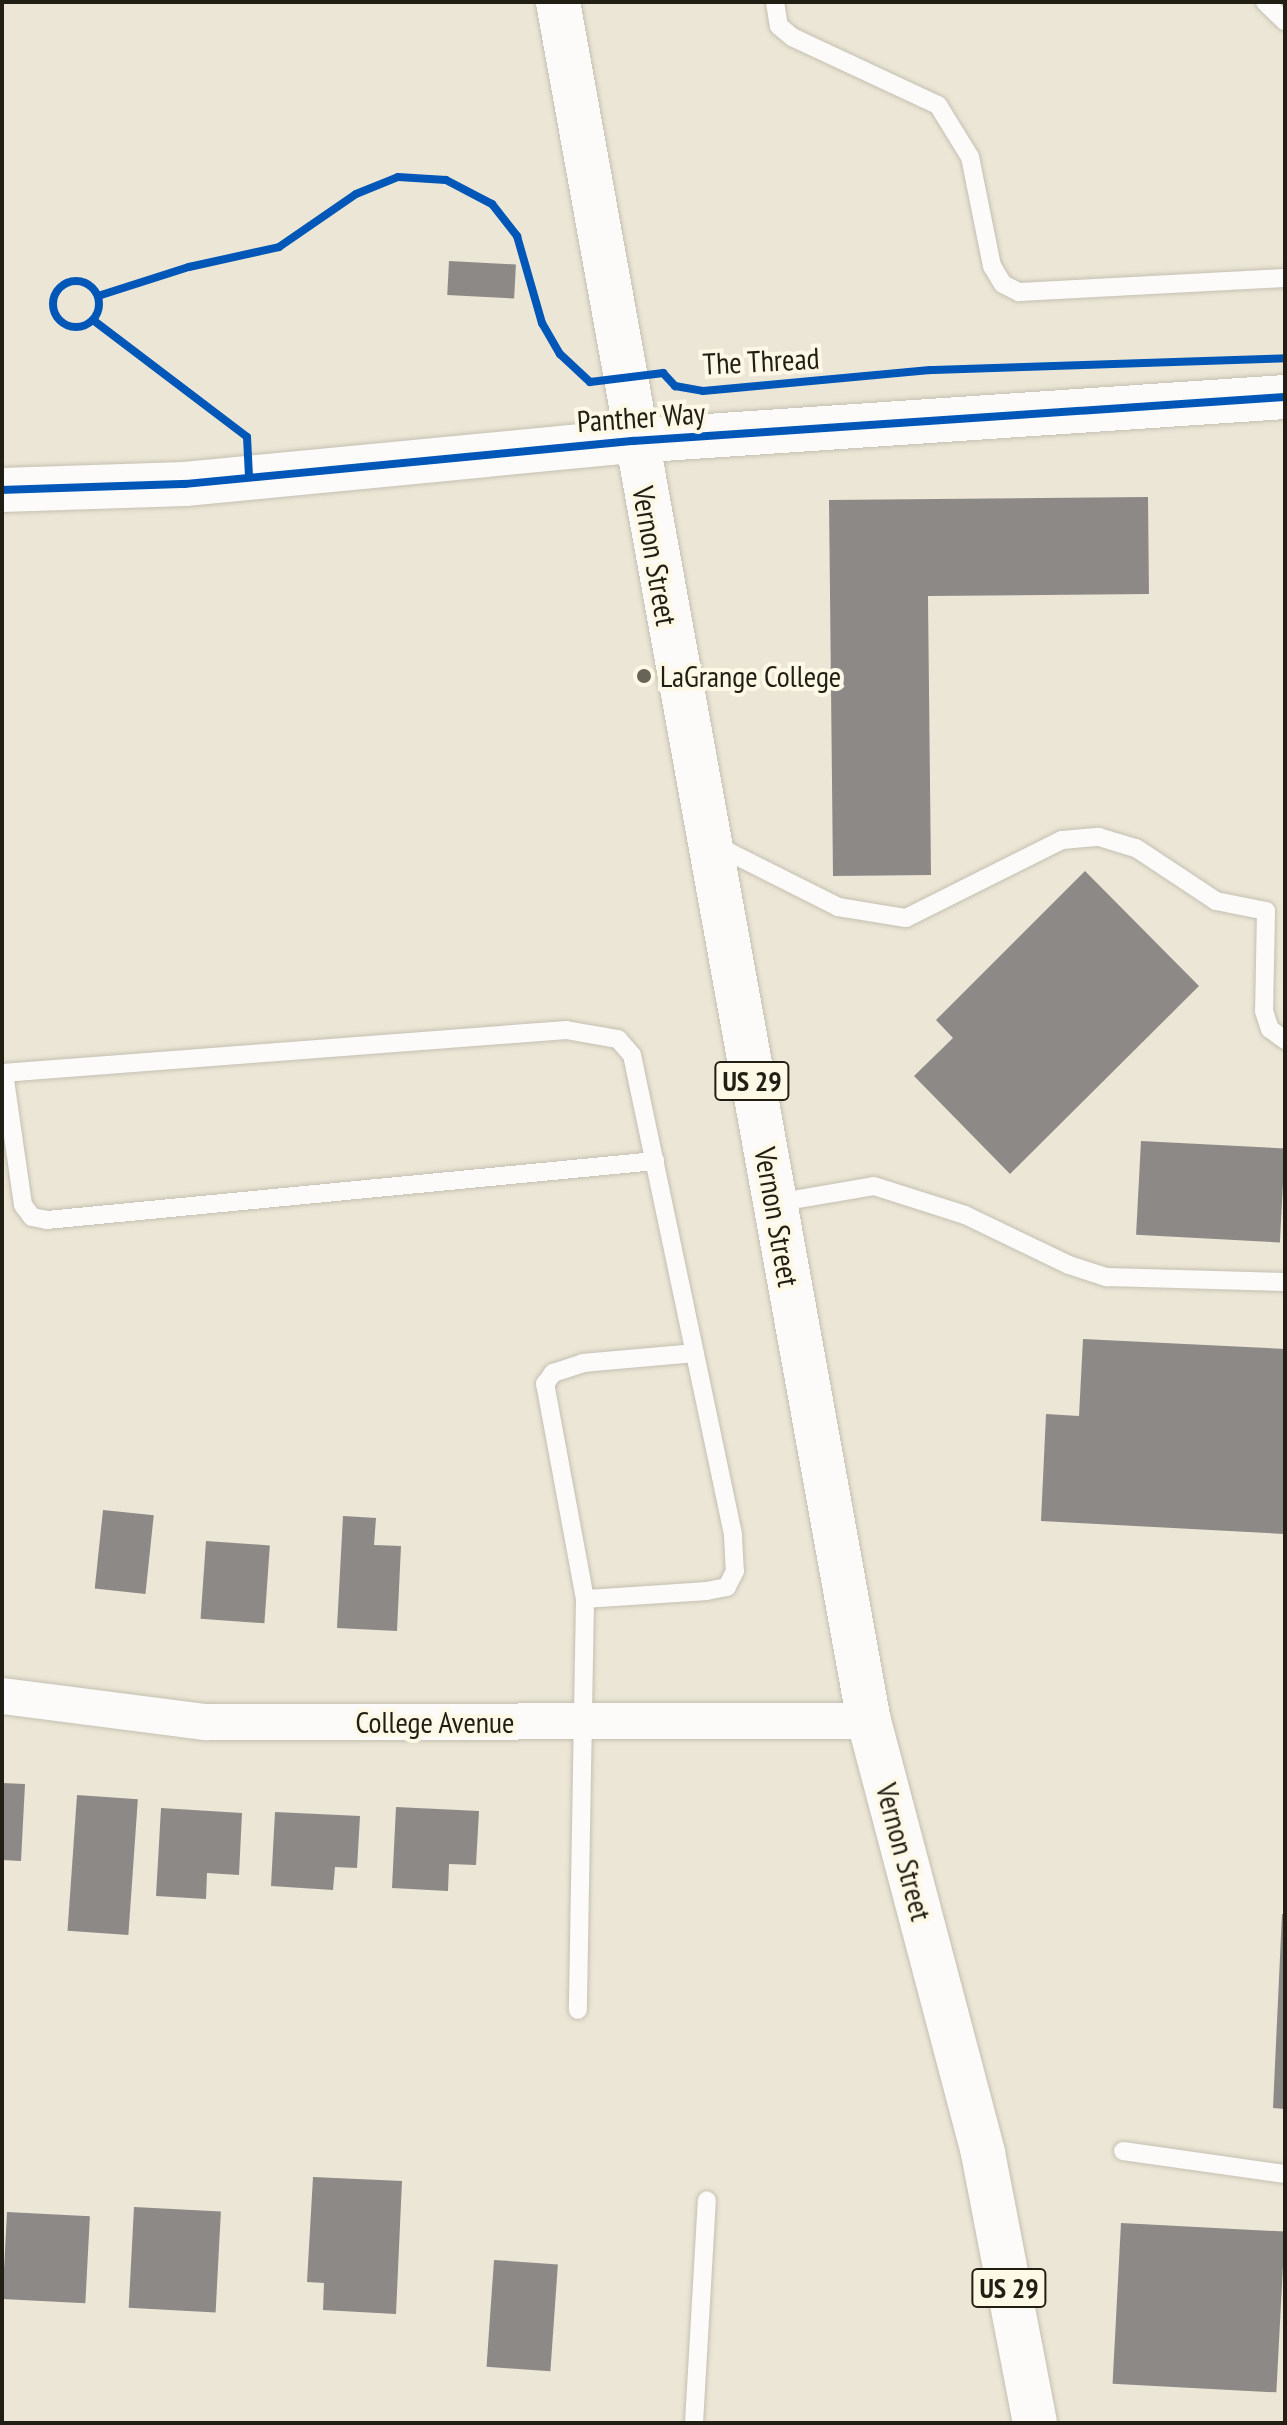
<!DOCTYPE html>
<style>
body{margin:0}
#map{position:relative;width:1287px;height:2425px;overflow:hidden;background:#ece6d6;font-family:"PT Sans Narrow",sans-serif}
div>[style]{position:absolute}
.building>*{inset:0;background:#8d8987;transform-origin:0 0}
.roads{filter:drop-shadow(0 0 2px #c4c0b2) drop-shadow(0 0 2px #c4c0b2)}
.service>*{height:18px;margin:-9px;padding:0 9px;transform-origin:9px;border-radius:9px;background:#fcfbf9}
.minor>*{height:36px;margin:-18px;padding:0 18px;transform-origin:18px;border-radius:18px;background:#fcfbf9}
.tertiary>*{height:44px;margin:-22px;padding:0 22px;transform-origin:22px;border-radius:22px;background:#fcfbf9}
.primary>*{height:44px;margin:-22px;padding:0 22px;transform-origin:22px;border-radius:22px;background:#fcfbf9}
.cycleway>*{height:8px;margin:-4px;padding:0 4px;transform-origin:4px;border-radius:4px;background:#0057b8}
.cycleway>.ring{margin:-4px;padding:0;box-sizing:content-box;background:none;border:8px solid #0057b8;border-radius:50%}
.dots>*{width:22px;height:22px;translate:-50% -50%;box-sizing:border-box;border:4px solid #fef9e7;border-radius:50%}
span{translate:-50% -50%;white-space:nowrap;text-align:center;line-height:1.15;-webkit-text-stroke:8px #fef9e7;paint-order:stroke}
.shield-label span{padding:2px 6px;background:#fef9e7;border:2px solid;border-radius:6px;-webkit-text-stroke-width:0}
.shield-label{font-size:28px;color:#211e13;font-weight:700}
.street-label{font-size:30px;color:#211e13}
.poi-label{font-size:30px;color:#211e13}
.left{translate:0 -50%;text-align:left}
.frame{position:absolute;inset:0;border:4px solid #211e13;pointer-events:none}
</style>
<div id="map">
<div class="building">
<div style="left:449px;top:261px;width:67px;height:34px;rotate:3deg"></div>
<div style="clip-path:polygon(1148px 497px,1149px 594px,928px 596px,931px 875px,833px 876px,829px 500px)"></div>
<div style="clip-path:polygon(1085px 871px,1199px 986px,1010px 1174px,914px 1076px,953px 1038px,936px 1020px)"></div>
<div style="left:1141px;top:1141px;width:144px;height:94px;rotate:3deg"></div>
<div style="clip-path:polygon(1083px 1339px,1285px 1349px,1285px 1534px,1041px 1521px,1046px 1414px,1079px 1416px)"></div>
<div style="left:103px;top:1510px;width:51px;height:79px;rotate:6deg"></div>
<div style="clip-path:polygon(343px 1516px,376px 1518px,374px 1545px,401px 1546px,397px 1631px,337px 1628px)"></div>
<div style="left:206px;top:1541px;width:64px;height:78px;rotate:4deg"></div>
<div style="clip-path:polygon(2px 1783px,25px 1784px,21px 1861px,2px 1860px)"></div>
<div style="left:77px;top:1795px;width:61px;height:136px;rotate:4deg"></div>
<div style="clip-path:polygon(396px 1807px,479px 1811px,476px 1865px,449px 1864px,448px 1891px,392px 1888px)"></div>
<div style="clip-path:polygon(161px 1808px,242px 1813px,239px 1875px,207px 1873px,206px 1899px,156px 1896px)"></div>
<div style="clip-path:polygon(275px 1812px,360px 1816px,357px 1868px,335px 1867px,333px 1890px,271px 1886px)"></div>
<div style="clip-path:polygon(1282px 1914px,1285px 1914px,1285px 2109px,1273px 2108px)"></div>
<div style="clip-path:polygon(313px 2177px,402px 2181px,396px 2314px,323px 2310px,324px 2283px,307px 2282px)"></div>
<div style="left:134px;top:2207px;width:87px;height:101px;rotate:3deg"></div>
<div style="left:7px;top:2212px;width:83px;height:87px;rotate:3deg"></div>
<div style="left:1121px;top:2223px;width:164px;height:161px;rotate:3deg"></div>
<div style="left:494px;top:2260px;width:64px;height:107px;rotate:4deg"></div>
</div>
<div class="roads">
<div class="service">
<div style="left:775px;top:2px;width:24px;rotate:81deg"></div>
<div style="left:779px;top:26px;width:17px;rotate:40deg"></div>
<div style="left:792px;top:37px;width:161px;rotate:25deg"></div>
<div style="left:938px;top:105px;width:61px;rotate:58.4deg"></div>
<div style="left:970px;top:157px;width:111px;rotate:78.6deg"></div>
<div style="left:992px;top:266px;width:21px;rotate:59deg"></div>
<div style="left:1003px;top:284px;width:18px;rotate:27deg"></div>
<div style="left:1019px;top:292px;width:266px;rotate:-3deg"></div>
<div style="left:1265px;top:2px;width:28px;rotate:44deg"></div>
<div style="left:713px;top:844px;width:140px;rotate:26.7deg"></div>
<div style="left:838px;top:907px;width:69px;rotate:9.2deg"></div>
<div style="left:906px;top:918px;width:174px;rotate:-26.6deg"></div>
<div style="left:1062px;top:840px;width:37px;rotate:-5deg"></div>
<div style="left:1099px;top:837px;width:39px;rotate:17deg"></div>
<div style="left:1136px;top:848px;width:96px;rotate:33.5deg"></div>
<div style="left:1216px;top:901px;width:51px;rotate:11.3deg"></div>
<div style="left:1266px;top:911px;width:100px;rotate:91.1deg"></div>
<div style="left:1264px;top:1011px;width:19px;rotate:72deg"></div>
<div style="left:1270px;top:1029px;width:19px;rotate:36deg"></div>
<div style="left:2px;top:1073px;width:566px;rotate:-4.36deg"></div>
<div style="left:566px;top:1030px;width:53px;rotate:9.8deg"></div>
<div style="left:618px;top:1039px;width:21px;rotate:49deg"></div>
<div style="left:632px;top:1055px;width:491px;rotate:78.1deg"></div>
<div style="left:733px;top:1536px;width:35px;rotate:87deg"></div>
<div style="left:735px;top:1571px;width:18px;rotate:117deg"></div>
<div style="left:727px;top:1587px;width:21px;rotate:169deg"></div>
<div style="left:706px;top:1591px;width:121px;rotate:176.2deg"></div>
<div style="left:585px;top:1599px;width:411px;rotate:91deg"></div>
<div style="left:4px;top:1073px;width:133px;rotate:81.8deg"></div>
<div style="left:23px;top:1205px;width:15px;rotate:53deg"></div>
<div style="left:32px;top:1217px;width:15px;rotate:11deg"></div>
<div style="left:47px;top:1220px;width:611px;rotate:-5.54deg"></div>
<div style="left:775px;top:1203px;width:100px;rotate:-9.7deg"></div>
<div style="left:874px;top:1186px;width:96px;rotate:17.7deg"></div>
<div style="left:965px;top:1215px;width:115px;rotate:25.7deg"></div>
<div style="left:1069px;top:1265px;width:40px;rotate:18deg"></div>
<div style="left:1107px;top:1277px;width:178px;rotate:1.6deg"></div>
<div style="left:585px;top:1599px;width:219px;rotate:-100.5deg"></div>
<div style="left:545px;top:1384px;width:14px;rotate:-54deg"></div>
<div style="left:553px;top:1373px;width:32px;rotate:-18deg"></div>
<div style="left:583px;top:1363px;width:112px;rotate:-5.1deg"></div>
<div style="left:1123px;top:2151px;width:164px;rotate:8.1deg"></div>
<div style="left:694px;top:2423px;width:223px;rotate:-86.7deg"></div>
</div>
<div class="minor">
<div style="left:2px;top:1696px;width:205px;rotate:7.3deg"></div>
<div style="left:205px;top:1722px;width:664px;rotate:-0.09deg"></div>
</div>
<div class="tertiary">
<div style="left:2px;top:490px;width:183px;rotate:-1.9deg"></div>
<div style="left:185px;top:484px;width:450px;rotate:-5.5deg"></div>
<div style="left:633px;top:441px;width:653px;rotate:-3.86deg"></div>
</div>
<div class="primary">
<div style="left:558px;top:2px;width:1747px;rotate:79.75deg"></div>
<div style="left:869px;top:1721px;width:447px;rotate:75.2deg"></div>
<div style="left:983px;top:2153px;width:275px;rotate:79.1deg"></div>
</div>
</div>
<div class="cycleway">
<div class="ring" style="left:53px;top:281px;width:38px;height:38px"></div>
<div style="left:98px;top:296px;width:96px;rotate:-17.7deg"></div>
<div style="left:189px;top:267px;width:92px;rotate:-12.5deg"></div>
<div style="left:279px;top:247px;width:93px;rotate:-34.5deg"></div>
<div style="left:356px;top:194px;width:45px;rotate:-22deg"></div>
<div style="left:398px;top:177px;width:48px;rotate:3.6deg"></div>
<div style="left:446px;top:180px;width:52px;rotate:27.6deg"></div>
<div style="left:492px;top:204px;width:41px;rotate:52deg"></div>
<div style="left:517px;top:236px;width:91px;rotate:74deg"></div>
<div style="left:542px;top:323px;width:36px;rotate:60deg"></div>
<div style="left:560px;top:354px;width:41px;rotate:43deg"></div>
<div style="left:590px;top:382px;width:74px;rotate:-7deg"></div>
<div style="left:663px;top:373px;width:18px;rotate:47deg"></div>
<div style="left:675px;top:386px;width:28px;rotate:10deg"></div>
<div style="left:703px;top:391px;width:228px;rotate:-5.3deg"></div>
<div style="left:930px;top:370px;width:355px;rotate:-1.9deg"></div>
<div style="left:93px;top:320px;width:193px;rotate:37.2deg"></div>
<div style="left:247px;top:437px;width:40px;rotate:87.1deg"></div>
<div style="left:2px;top:490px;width:183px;rotate:-1.9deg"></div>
<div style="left:185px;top:484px;width:450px;rotate:-5.5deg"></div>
<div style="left:633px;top:441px;width:653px;rotate:-3.86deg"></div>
</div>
<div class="dots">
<div style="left:644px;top:676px;background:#686457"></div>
</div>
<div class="shield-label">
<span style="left:752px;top:1081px">US 29</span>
<span style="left:1009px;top:2288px">US 29</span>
</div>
<div class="street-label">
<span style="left:761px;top:361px;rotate:-3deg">The Thread</span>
<span style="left:641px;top:417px;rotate:-4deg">Panther Way</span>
<span style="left:655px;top:556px;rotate:80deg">Vernon Street</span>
<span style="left:777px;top:1217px;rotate:80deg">Vernon Street</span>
<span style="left:435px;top:1722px">College Avenue</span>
<span style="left:904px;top:1852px;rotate:75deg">Vernon Street</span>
</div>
<div class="poi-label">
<span class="left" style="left:660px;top:676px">LaGrange College</span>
</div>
<div class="frame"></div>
</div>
